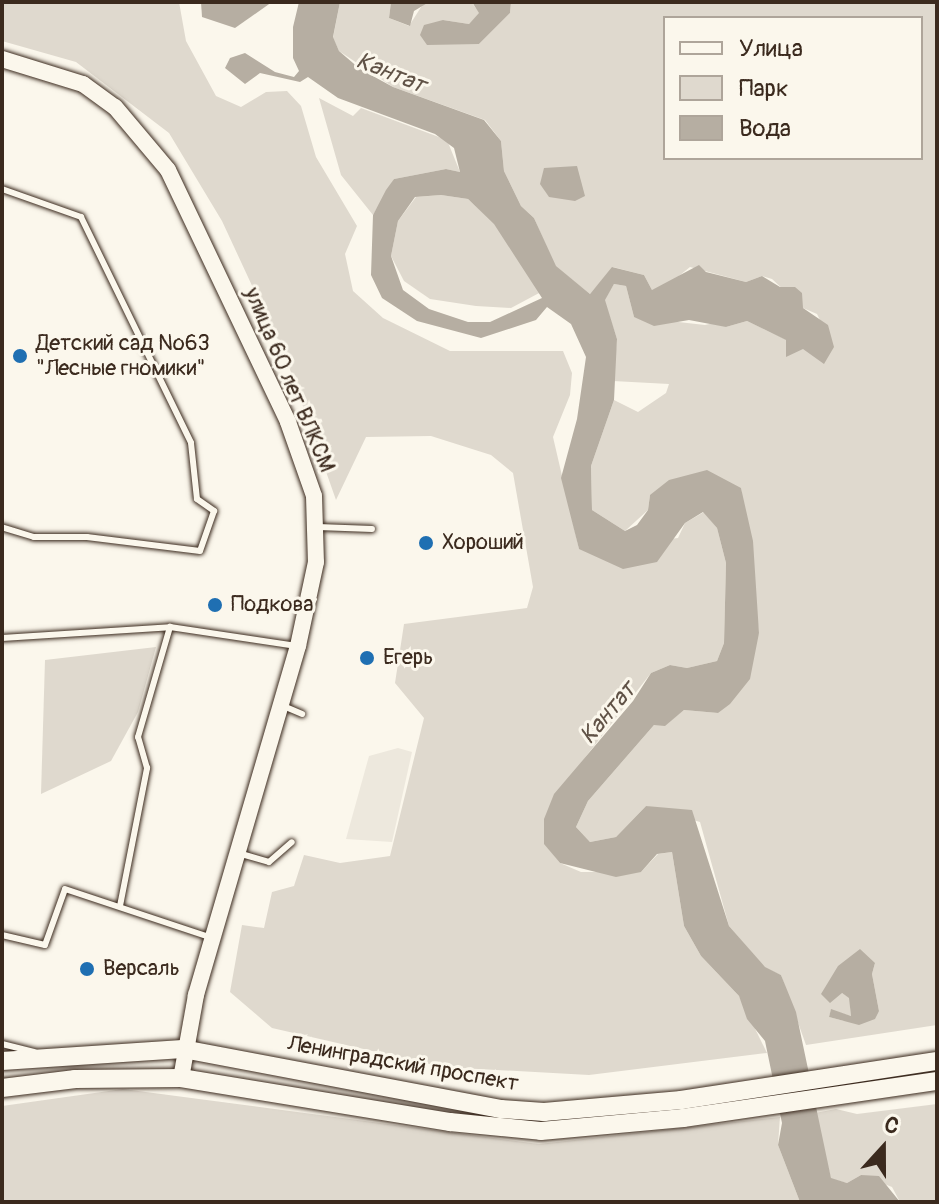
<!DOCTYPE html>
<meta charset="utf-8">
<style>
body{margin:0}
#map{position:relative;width:939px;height:1204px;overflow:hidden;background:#fbf7ec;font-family:Pangolin,sans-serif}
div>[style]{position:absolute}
.built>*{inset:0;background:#ede8dd}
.green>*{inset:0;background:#dfd9ce}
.water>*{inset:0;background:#b6aea2}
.roads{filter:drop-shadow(0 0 2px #3b2a1e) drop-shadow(0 0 2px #3b2a1e)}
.service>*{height:6px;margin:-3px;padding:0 3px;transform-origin:3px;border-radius:3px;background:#fbf7ec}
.tertiary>*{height:16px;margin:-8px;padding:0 8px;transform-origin:8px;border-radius:8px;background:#fbf7ec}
.secondary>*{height:18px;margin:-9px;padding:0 9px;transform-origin:9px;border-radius:9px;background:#fbf7ec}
.dots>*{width:22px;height:22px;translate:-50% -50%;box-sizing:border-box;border:4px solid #fbf7ec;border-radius:50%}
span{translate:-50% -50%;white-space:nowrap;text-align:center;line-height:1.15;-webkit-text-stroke:6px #fbf7ec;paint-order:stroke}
.poi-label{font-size:22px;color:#3b2a1e}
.left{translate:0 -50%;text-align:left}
.street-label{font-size:22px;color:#3b2a1e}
.water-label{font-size:24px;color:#605246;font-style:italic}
.frame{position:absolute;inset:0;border:4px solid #3b2a1e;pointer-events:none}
.legend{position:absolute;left:663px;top:16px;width:260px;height:144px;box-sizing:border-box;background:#fbf7ec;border:2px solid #aea59a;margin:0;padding:10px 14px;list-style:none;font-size:24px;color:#3b2a1e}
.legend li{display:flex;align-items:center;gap:16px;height:40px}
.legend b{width:40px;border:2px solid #aea59a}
.north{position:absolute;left:843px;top:1108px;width:80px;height:80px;-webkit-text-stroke:6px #fbf7ec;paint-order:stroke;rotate:21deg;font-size:22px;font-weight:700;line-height:32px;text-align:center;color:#3b2a1e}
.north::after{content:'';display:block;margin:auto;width:28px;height:36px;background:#3b2a1e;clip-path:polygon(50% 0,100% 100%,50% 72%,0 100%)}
</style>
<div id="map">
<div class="built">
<div style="clip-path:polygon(398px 748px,412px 752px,392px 842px,346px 839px,369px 756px)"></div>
</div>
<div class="green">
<div style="clip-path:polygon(2px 2px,179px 2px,186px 41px,216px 96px,241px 107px,266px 92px,287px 91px,301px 106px,316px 157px,357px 226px,345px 254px,353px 291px,383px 318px,450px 351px,563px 351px,572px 373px,570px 395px,553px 437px,579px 549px,678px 538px,685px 523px,704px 512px,717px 528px,726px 563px,724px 643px,717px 661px,687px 668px,670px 665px,651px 673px,580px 764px,544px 843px,560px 863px,581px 872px,641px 872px,658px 854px,672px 852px,684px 926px,701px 956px,739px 996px,767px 1053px,589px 1075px,442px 1067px,272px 1028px,230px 992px,242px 925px,264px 928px,272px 892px,294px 886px,304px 855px,340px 863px,390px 856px,424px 718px,395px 683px,404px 624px,527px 608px,533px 587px,513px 473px,491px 455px,431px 436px,366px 437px,336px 500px,287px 361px,222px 221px,169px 133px,76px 62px,2px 41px)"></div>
<div style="clip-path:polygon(evenodd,340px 2px,391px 2px,389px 18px,409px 26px,423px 4px,471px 2px,480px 13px,469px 24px,443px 20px,458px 44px,479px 44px,510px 13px,511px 2px,937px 2px,937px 1025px,806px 1045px,781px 975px,765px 968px,729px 926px,700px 822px,646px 806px,616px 837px,590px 842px,576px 827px,588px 801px,654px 725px,665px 725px,684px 710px,718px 713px,759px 633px,741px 488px,650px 495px,648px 510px,625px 531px,592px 510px,591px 466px,614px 400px,638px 412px,666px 393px,669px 384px,613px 381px,617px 339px,604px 300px,614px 284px,626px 286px,634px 317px,705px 325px,718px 322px,726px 327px,747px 321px,787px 340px,828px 336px,817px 314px,803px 308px,772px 279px,762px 276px,746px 282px,690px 267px,663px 289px,652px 290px,644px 275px,613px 267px,590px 294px,555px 266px,534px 218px,521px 206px,504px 171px,501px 141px,485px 120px,393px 87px,339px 51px,333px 38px,340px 2px,665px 18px,921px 18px,921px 158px,665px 158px,665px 18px,340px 2px,875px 963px,872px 974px,879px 1011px,844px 1021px,829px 1017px,831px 1010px,851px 1016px,850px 998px,842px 993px,875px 963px)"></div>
<div style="clip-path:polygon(319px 98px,353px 116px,361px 108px,447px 140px,460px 172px,446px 169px,394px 179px,373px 215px,341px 175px)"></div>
<div style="clip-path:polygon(441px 195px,468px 199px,494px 223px,541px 292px,511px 308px,476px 306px,430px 299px,404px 281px,391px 256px,398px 221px,416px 197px)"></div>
<div style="clip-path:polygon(156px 647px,138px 712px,111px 761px,41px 794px,45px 660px)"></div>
<div style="clip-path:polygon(123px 1089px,539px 1144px,780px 1117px,778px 1145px,800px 1202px,2px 1202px,2px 1106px)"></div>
<div style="clip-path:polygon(937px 1104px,937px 1202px,900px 1202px,892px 1187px,861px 1175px,847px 1183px,831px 1179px,815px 1113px,836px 1109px,857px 1114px)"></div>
</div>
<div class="water">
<div style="clip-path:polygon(201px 2px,272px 2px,235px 28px,202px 17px)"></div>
<div style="clip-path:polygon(evenodd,299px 2px,340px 2px,333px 37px,339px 51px,360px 69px,393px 87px,484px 120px,501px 141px,504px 171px,521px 206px,534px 218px,556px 266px,590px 294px,612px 267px,644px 275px,652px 290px,699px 265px,706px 272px,746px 282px,762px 276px,780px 287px,795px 287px,802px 293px,803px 308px,828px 325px,834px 347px,824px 364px,803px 349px,786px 357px,786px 340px,747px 321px,726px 327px,689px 320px,654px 326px,634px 317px,626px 286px,614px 284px,605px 300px,617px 339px,614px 400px,591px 466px,592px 510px,625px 531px,637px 525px,648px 510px,650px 495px,669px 480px,707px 470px,741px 488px,753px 541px,759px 633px,750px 679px,730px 704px,718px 713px,684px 710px,665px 726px,654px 725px,588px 801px,576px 827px,590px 842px,616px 837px,646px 806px,692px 810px,729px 926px,765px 967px,781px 975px,796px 1012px,831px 1178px,847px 1183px,861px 1175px,879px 1176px,900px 1202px,800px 1202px,778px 1145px,782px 1123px,765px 1041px,747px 1019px,739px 996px,701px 956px,684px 926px,672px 852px,657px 854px,641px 872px,616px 877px,560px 863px,544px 844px,544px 819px,554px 794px,633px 701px,651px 673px,670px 665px,687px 668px,717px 661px,724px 643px,726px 563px,717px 528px,703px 512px,685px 523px,657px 562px,623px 569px,579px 549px,561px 478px,577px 419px,586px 357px,571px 324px,547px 307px,536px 320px,481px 338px,417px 321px,382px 298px,371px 275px,373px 215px,386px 190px,394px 179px,446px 169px,460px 172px,454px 148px,435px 134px,338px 98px,308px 77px,300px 82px,260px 73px,245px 84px,225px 68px,230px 58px,245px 53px,275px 72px,294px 77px,299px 71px,293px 58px,293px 27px,299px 2px,441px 195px,468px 199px,494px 224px,542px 298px,490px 322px,468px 322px,429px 309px,403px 290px,391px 256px,398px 221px,415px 197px,441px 195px)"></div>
<div style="clip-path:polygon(391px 2px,429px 2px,414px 11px,410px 26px,389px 18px)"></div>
<div style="clip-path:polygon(472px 2px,511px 2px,510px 13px,479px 44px,427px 45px,420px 35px,424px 25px,443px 20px,469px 24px,479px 13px)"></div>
<div style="clip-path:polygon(577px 166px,585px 196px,575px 201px,549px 197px,540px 184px,544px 168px)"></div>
<div style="clip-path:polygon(860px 949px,875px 963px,872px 974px,879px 1011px,875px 1019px,859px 1025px,829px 1017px,831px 1009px,851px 1016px,849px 998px,842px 993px,830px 1003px,821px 994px,838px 966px)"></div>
</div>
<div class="roads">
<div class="service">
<div style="left:2px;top:189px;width:84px;rotate:19.5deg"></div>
<div style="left:81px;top:217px;width:251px;rotate:64deg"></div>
<div style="left:191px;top:443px;width:56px;rotate:83.9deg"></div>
<div style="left:197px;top:499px;width:21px;rotate:35deg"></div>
<div style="left:214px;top:511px;width:42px;rotate:109.3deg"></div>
<div style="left:200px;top:551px;width:114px;rotate:-172.9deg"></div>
<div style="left:87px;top:537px;width:53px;rotate:180deg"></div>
<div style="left:34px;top:537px;width:34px;rotate:-163deg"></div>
<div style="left:318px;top:527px;width:54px;rotate:2.1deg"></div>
<div style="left:2px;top:638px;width:168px;rotate:-3.7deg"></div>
<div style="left:170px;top:627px;width:128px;rotate:8.5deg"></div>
<div style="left:281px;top:705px;width:23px;rotate:23deg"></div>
<div style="left:238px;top:853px;width:32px;rotate:16deg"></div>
<div style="left:269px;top:862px;width:30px;rotate:-41deg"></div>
<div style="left:120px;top:906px;width:141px;rotate:-78.9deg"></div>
<div style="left:147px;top:768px;width:32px;rotate:-106deg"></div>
<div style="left:138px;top:737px;width:115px;rotate:-73.8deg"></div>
<div style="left:2px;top:935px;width:44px;rotate:13.1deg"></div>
<div style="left:45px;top:945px;width:59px;rotate:-70.3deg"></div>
<div style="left:65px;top:889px;width:152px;rotate:18.4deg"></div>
<div style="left:2px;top:1044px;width:33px;rotate:14deg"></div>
</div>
<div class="tertiary">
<div style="left:2px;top:59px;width:85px;rotate:17.2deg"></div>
<div style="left:83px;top:84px;width:39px;rotate:36deg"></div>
<div style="left:115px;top:107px;width:82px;rotate:49.9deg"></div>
<div style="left:168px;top:170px;width:279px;rotate:64.5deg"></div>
<div style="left:288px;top:422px;width:78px;rotate:70.6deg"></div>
<div style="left:314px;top:496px;width:66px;rotate:88.3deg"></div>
<div style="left:316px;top:562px;width:86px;rotate:102.1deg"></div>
<div style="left:298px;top:646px;width:364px;rotate:106.3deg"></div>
<div style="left:196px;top:995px;width:84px;rotate:100.2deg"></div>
</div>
<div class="secondary">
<div style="left:2px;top:1061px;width:181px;rotate:-3.8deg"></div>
<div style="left:183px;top:1049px;width:324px;rotate:10.7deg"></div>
<div style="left:501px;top:1109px;width:43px;rotate:4deg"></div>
<div style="left:544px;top:1112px;width:138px;rotate:-5deg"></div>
<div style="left:681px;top:1100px;width:259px;rotate:-8.7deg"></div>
<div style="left:2px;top:1088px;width:74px;rotate:-7deg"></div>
<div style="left:75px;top:1079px;width:106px;rotate:-0.5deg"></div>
<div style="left:181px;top:1078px;width:273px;rotate:9.3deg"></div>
<div style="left:450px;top:1122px;width:91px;rotate:5.6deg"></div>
<div style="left:541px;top:1131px;width:143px;rotate:-5.2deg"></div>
<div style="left:683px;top:1118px;width:257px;rotate:-8.3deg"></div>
</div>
</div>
<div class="dots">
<div style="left:20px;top:356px;background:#1f6fb2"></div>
<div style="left:426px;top:543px;background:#1f6fb2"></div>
<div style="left:215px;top:605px;background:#1f6fb2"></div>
<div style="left:367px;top:658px;background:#1f6fb2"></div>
<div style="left:87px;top:969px;background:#1f6fb2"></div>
</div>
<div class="poi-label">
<span class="left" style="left:36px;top:356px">Детский сад №63<br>"Лесные гномики"</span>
<span class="left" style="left:442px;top:543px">Хороший</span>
<span class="left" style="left:231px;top:605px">Подкова</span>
<span class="left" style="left:383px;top:658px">Егерь</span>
<span class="left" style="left:103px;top:969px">Версаль</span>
</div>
<div class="street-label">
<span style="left:289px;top:380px;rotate:67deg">улица 60 лет ВЛКСМ</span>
<span style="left:403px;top:1064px;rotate:10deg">Ленинградский проспект</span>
</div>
<div class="water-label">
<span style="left:391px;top:73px;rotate:22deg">Кантат</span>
<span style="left:608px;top:713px;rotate:-50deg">Кантат</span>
</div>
<div class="frame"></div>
<ul class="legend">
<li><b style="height:10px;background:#fbf7ec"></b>Улица</li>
<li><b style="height:22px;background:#dfd9ce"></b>Парк</li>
<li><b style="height:22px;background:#b6aea2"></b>Вода</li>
</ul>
<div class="north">С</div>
</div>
